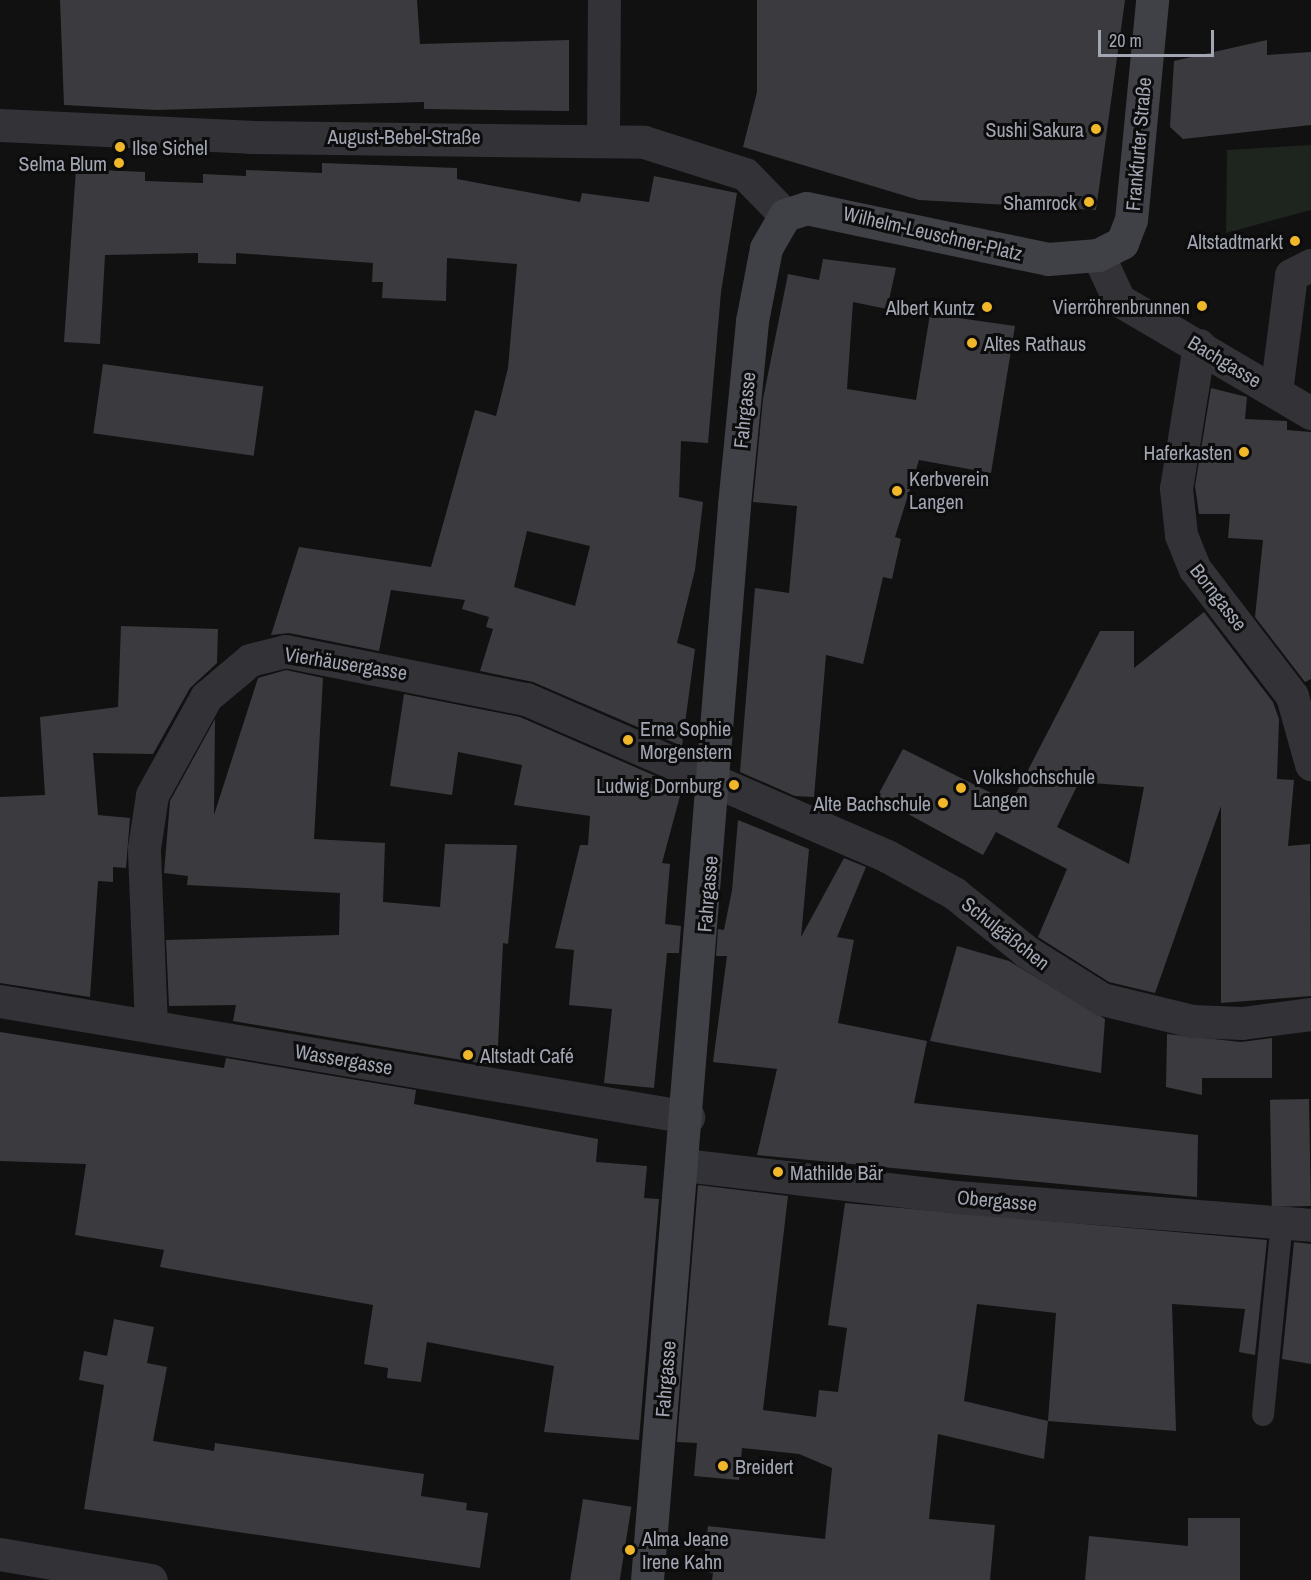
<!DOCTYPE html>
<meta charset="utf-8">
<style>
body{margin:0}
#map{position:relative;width:1311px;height:1580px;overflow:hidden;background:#111112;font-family:"Archivo Narrow",sans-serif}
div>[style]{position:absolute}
.green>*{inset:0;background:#1d251e}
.building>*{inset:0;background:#3b3b3f;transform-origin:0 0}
.service>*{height:22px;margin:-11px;padding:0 11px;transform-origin:11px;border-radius:11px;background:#323237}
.minor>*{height:33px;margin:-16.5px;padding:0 16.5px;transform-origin:16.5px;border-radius:16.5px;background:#323237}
.tertiary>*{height:33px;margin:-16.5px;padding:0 16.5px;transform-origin:16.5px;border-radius:16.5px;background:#323237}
.secondary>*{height:33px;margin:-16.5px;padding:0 16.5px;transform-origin:16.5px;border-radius:16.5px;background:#404147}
.dots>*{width:16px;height:16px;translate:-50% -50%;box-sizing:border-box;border:3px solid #0c0c0d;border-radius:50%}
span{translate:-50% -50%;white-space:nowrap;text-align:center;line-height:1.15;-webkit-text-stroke:6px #0c0c0d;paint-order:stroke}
.poi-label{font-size:20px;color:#a2a6b3}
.right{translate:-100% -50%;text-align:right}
.left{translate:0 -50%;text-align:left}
.street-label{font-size:20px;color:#a2a6b3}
.scale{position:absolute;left:1098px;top:30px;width:116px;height:27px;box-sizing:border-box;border:3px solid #a2a6b3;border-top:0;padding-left:8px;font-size:18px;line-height:21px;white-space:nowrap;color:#a2a6b3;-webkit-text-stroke:4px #0c0c0d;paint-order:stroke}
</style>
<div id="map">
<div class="green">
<div style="clip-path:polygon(1311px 145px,1311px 210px,1226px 233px,1227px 150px)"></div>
</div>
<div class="building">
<div style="clip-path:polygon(60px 0,417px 0,420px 44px,569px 40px,569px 111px,424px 109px,424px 102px,157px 110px,64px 105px)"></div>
<div style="clip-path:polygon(757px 0,1125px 0,1096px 210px,919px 200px,743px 147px,757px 92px)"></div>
<div style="clip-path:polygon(1267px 40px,1267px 55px,1311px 52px,1311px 125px,1183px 139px,1170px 127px,1174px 61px)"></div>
<div style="clip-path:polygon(evenodd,322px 163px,457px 168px,457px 179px,580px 202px,582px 193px,649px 202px,654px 176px,737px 193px,721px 292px,708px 443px,681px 441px,679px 497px,703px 502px,695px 570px,677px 643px,695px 649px,682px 746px,533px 682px,480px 671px,493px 629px,486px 627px,489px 617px,462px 609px,465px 600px,391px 590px,379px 651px,289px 633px,271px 635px,299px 547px,431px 567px,475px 410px,496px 416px,508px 368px,517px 264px,447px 258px,446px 301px,382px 298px,383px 282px,372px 282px,373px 263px,236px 253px,236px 264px,198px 263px,198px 253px,105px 255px,100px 344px,64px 342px,76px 169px,145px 172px,145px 181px,203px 183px,203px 174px,246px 176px,246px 170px,322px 173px,322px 163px,527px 531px,590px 546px,575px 606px,514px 587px,527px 531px)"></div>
<div style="clip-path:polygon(823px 259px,896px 268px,887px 309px,853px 302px,847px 389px,916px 400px,930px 314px,1015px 326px,991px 473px,919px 460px,895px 537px,901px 539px,892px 579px,883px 577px,863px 664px,826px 655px,814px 797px,795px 796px,740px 772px,755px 588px,789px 593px,797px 506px,753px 502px,763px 399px,788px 274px,819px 280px)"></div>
<div style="left:103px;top:364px;width:162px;height:70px;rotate:8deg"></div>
<div style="clip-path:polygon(1211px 388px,1247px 397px,1245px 419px,1287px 421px,1287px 430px,1311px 432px,1311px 679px,1305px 682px,1255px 617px,1263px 540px,1228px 538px,1230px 514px,1199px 514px,1195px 486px)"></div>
<div style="clip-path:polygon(evenodd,1204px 612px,1273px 702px,1279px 719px,1277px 779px,1294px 780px,1288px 846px,1310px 844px,1311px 996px,1221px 1003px,1221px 806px,1155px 993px,1109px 982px,1038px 937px,1067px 869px,996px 832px,983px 855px,877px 797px,903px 749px,1011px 803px,1100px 631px,1134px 631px,1134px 668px,1204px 612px,1079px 782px,1144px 787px,1129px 864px,1057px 827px,1079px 782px)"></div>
<div style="clip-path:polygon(121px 626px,218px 629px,217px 663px,190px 688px,153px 754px,93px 753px,98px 815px,130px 818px,126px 868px,113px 867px,113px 882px,98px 881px,90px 997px,0 983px,0 797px,45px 795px,40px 717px,118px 707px)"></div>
<div style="clip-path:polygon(286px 670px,323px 678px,314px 839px,385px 843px,383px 902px,440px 907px,445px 844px,517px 845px,508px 944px,503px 943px,497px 1066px,233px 1021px,236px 1005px,169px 1006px,166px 940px,339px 935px,340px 893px,187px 885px,188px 876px,164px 873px,170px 801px,215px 719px,214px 815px,258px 678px)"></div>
<div style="clip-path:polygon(404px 694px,520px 717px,676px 785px,650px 783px,680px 796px,662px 863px,670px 864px,665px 924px,681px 926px,679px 953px,667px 953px,654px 1088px,604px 1083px,612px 1009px,569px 1005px,574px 950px,555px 948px,580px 845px,588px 845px,590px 816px,514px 805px,522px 765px,458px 752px,452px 795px,390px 786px)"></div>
<div style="clip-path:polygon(738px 820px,809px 849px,801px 937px,844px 858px,866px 867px,837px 937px,854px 940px,838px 1023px,927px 1041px,914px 1103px,1198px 1135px,1197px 1197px,757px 1155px,777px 1069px,713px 1062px,727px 956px,716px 956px,718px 929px,724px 930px,732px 890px)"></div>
<div style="clip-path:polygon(957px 946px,1009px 961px,1105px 1019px,1101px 1073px,930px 1041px)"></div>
<div style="clip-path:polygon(0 1032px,224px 1068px,226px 1058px,416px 1090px,414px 1104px,598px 1139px,596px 1162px,647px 1166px,644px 1198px,659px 1199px,639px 1440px,544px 1432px,554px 1366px,427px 1342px,421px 1382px,387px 1378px,388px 1368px,364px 1364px,373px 1305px,160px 1267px,164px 1250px,75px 1235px,86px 1164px,0 1161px)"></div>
<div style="clip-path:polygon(1167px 1034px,1241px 1042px,1272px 1038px,1272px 1078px,1202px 1078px,1202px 1095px,1166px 1087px)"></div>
<div style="left:1309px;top:1099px;width:107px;height:39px;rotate:89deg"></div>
<div style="clip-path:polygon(evenodd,698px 1185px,788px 1196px,763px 1410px,816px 1417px,819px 1390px,838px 1392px,847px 1328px,828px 1325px,845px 1203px,1267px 1240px,1255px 1355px,1239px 1352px,1245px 1309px,1172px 1304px,1176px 1431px,1048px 1421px,1044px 1459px,938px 1434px,929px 1519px,995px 1525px,990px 1580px,712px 1580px,713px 1573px,702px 1571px,708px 1526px,825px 1539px,832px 1468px,799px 1454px,742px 1448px,739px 1480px,694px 1476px,697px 1443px,677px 1442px,698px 1185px,977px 1304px,1056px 1313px,1048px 1421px,964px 1401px,977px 1304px)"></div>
<div style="clip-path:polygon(1294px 1242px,1311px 1244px,1311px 1364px,1282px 1359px)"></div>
<div style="clip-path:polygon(114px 1319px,154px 1327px,147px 1363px,167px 1367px,153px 1441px,214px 1451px,215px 1443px,424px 1474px,421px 1496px,467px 1503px,466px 1510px,488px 1513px,480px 1568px,84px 1509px,104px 1385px,79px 1380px,84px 1351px,107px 1356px)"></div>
<div style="left:583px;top:1499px;width:49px;height:82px;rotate:9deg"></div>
<div style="clip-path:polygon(1188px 1518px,1240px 1518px,1240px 1580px,1085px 1580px,1089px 1536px,1188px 1546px)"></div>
</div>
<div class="service">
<div style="left:1263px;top:1415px;width:194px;rotate:-84.4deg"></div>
</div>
<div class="minor">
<div style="left:0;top:125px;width:250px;rotate:2.7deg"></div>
<div style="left:250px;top:137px;width:394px;rotate:0.7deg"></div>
<div style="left:644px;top:142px;width:106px;rotate:17.6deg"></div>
<div style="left:745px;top:174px;width:57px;rotate:45.7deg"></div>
<div style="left:603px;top:138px;width:138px;rotate:-89.6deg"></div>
<div style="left:1098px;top:255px;width:50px;rotate:65deg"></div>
<div style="left:1119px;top:300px;width:223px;rotate:30.5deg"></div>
<div style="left:1199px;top:345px;width:145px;rotate:99.1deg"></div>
<div style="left:1176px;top:488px;width:47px;rotate:83.9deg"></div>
<div style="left:1181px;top:535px;width:37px;rotate:68deg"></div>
<div style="left:1195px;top:569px;width:160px;rotate:52.6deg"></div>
<div style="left:1292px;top:696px;width:71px;rotate:74.4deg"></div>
<div style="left:1276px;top:392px;width:118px;rotate:-82.7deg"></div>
<div style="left:1291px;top:275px;width:22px;rotate:-27deg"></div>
<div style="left:0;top:1001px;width:698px;rotate:9.57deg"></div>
<div style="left:151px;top:1026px;width:178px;rotate:-92.3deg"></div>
<div style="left:144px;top:848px;width:54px;rotate:-81.4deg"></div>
<div style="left:152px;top:795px;width:112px;rotate:-61.1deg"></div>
<div style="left:206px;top:697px;width:57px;rotate:-40.1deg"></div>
<div style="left:250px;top:660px;width:36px;rotate:-14deg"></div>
<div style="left:285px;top:651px;width:246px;rotate:11.3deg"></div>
<div style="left:526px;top:699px;width:394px;rotate:23.5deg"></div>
<div style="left:887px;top:856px;width:77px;rotate:28.9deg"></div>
<div style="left:954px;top:893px;width:94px;rotate:38.9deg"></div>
<div style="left:1027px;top:952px;width:89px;rotate:32.1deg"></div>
<div style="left:1102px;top:999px;width:93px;rotate:13.7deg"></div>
<div style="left:1192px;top:1021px;width:50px;rotate:2.3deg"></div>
<div style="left:1242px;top:1023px;width:70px;rotate:-7.4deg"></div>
<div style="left:684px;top:1165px;width:275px;rotate:6.7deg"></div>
<div style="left:957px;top:1197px;width:355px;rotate:4.5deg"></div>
</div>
<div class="tertiary">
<div style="left:0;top:1554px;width:153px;rotate:9.8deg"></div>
</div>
<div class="secondary">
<div style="left:647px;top:1580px;width:1079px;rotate:-85.37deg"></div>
<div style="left:734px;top:505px;width:185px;rotate:-84.4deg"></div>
<div style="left:752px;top:321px;width:74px;rotate:-79.1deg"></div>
<div style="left:766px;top:248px;width:38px;rotate:-60deg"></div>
<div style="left:785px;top:215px;width:22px;rotate:-18deg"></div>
<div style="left:806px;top:208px;width:247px;rotate:11.9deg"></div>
<div style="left:1048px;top:259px;width:50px;rotate:-4.6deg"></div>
<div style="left:1098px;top:255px;width:27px;rotate:-27deg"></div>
<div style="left:1122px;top:243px;width:25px;rotate:-69deg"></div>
<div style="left:1131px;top:220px;width:221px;rotate:-84.5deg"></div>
</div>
<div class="dots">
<div style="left:1096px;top:129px;background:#f1b72a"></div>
<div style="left:120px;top:147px;background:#f1b72a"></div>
<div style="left:119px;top:163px;background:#f1b72a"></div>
<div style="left:1089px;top:202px;background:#f1b72a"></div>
<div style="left:1295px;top:241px;background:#f1b72a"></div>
<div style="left:1202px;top:306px;background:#f1b72a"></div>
<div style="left:987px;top:307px;background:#f1b72a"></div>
<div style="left:972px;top:343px;background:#f1b72a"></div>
<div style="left:1244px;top:452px;background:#f1b72a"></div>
<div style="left:897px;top:491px;background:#f1b72a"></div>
<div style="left:628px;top:740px;background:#f1b72a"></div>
<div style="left:734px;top:785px;background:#f1b72a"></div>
<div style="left:961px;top:788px;background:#f1b72a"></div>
<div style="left:943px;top:803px;background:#f1b72a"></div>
<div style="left:468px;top:1055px;background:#f1b72a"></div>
<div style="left:778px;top:1172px;background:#f1b72a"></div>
<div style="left:723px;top:1466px;background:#f1b72a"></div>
<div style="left:630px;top:1550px;background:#f1b72a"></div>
</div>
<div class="poi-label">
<span class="right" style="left:1084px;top:129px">Sushi Sakura</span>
<span class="left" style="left:132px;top:147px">Ilse Sichel</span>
<span class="right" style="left:107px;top:163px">Selma Blum</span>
<span class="right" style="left:1077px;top:202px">Shamrock</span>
<span class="right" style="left:1283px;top:241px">Altstadtmarkt</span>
<span class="right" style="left:1190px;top:306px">Vierröhrenbrunnen</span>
<span class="right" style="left:975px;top:307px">Albert Kuntz</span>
<span class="left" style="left:984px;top:343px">Altes Rathaus</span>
<span class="right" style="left:1232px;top:452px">Haferkasten</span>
<span class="left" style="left:909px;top:490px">Kerbverein<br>Langen</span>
<span class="left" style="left:640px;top:740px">Erna Sophie<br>Morgenstern</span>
<span class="left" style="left:973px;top:788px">Volkshochschule<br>Langen</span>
<span class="right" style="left:722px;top:785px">Ludwig Dornburg</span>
<span class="right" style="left:931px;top:803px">Alte Bachschule</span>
<span class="left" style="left:480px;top:1055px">Altstadt Café</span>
<span class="left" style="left:790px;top:1172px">Mathilde Bär</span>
<span class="left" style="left:735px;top:1466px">Breidert</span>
<span class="left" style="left:642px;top:1550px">Alma Jeane<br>Irene Kahn</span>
</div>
<div class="street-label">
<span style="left:404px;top:136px">August-Bebel-Straße</span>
<span style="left:1138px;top:144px;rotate:-85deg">Frankfurter Straße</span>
<span style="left:933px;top:233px;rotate:13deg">Wilhelm-Leuschner-Platz</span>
<span style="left:1225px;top:361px;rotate:31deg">Bachgasse</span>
<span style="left:744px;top:410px;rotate:-84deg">Fahrgasse</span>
<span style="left:1219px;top:597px;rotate:52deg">Borngasse</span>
<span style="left:346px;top:663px;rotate:9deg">Vierhäusergasse</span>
<span style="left:707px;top:894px;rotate:-85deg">Fahrgasse</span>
<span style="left:1006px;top:933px;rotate:38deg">Schulgäßchen</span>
<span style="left:344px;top:1059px;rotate:10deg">Wassergasse</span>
<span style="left:997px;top:1200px;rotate:5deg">Obergasse</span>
<span style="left:665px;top:1379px;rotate:-85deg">Fahrgasse</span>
</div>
<div class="scale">20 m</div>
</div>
